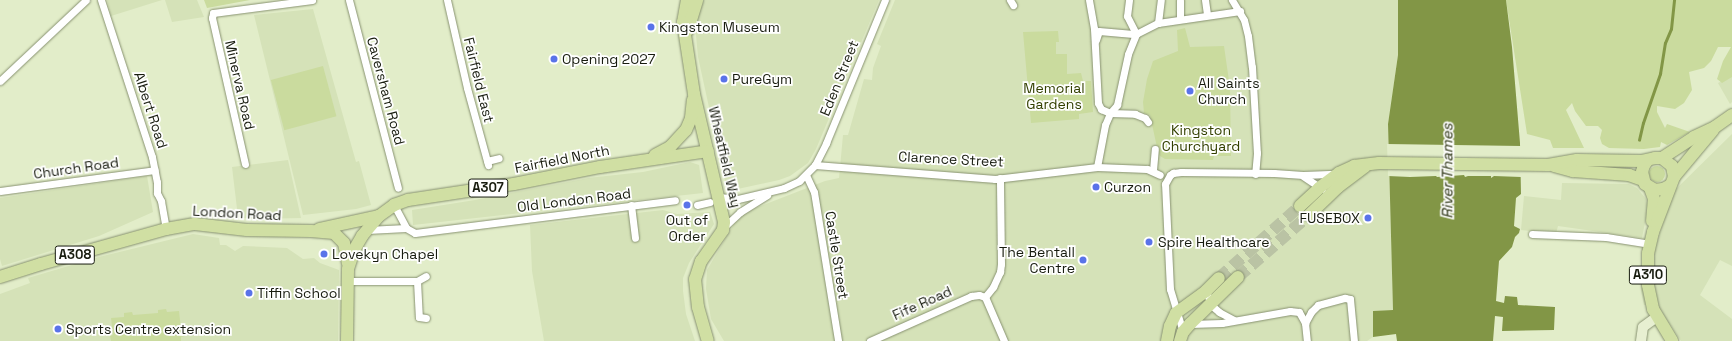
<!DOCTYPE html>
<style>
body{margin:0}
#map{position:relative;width:1732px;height:341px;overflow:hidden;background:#e2edc9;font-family:"Space Grotesk",sans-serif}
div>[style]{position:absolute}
.built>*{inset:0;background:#d5e2b8}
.green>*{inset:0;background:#cadb9e;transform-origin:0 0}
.round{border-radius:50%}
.water>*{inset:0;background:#829646}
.pier>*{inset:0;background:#e2edc9}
.stream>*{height:2.5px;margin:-1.25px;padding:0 1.25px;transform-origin:1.25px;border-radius:1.25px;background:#829646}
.primary-tunnel>*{height:12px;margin-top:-6px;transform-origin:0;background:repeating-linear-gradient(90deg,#bac3a4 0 12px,transparent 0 18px)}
.roads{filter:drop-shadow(0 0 1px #889271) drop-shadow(0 0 1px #889271)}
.street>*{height:7px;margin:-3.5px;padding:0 3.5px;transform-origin:3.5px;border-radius:3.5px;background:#fff}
.secondary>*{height:10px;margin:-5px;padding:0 5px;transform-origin:5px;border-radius:5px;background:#e7efd1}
.primary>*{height:12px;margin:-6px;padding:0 6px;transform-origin:6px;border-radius:6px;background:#d0dfa3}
.dots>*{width:11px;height:11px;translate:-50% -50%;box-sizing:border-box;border:2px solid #fff;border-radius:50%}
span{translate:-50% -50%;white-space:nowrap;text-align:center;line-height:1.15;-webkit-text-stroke:3.5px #fff;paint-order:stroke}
.shield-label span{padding:1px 3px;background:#fff;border:1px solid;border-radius:3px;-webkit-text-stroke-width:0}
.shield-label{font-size:13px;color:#181c0f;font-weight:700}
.poi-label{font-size:14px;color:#181c0f}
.left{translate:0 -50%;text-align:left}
.right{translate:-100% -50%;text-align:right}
.street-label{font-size:14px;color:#181c0f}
.park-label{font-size:14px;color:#334001}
.water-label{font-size:15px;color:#2a3210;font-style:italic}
</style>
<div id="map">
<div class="built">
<div style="clip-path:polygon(107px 0,162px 0,111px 16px)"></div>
<div style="clip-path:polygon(165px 0,197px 0,204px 17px,172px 22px)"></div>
<div style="clip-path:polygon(704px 0,879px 0,816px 149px,808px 163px,790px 176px,779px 180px,733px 190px,726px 185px,698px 57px,696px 35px,697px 17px)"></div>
<div style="clip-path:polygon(895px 0,1398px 0,1398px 55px,1388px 124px,1393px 310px,1373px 311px,1373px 337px,1367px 341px,724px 341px,711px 319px,706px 289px,707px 270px,737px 219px,745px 212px,825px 181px,839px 178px,843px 135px,848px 135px,864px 79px,872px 80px,873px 68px,881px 46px,877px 44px)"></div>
<div style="clip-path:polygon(313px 9px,356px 162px,359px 161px,371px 205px,356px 209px,303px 215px,254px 15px)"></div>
<div style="clip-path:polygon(1732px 76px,1732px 102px,1730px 104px,1718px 83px)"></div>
<div style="clip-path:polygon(1732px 134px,1732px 266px,1720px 260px,1700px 295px,1732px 319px,1732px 341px,1681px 341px,1656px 303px,1644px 305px,1641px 290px,1642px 266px,1654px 265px,1655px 248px,1673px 192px)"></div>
<div style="clip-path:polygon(288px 160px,301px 218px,250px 219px,238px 217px,232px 167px)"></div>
<div style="clip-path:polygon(690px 162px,699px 165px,703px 193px,413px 225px,412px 210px,475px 200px,588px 178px,643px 172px)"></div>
<div style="clip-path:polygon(147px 176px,153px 212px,99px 236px,2px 266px,0 259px,0 198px)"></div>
<div style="clip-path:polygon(1562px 183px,1629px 184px,1637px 188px,1646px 199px,1648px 207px,1642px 238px,1558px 226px,1556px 234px,1521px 230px,1524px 196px,1561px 200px)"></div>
<div style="clip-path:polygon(663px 210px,677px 214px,710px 212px,714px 224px,689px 263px,683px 278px,683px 291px,686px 314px,695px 341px,544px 341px,532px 271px,530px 225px)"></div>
<div style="clip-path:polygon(193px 234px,219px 238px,220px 245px,226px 245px,235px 251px,243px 246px,287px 248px,303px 259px,314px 258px,320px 263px,339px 270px,338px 341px,0 341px,0 294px,30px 283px,28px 278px,99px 257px)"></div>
</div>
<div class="green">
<div style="clip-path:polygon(204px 0,250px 0,207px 8px)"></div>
<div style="clip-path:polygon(1506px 0,1732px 0,1732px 77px,1722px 83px,1717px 79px,1723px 61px,1731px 47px,1718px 47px,1711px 61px,1704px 68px,1689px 72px,1692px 90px,1684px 103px,1675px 109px,1657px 106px,1657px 112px,1665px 128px,1667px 124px,1690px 132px,1667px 145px,1661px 142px,1660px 147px,1644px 149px,1609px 148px,1602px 144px,1600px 138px,1602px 130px,1598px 126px,1586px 126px,1575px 111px,1572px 103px,1566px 110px,1584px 148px,1553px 148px,1550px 140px,1527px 134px)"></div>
<div style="clip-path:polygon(1185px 28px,1190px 47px,1224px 46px,1230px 88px,1231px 156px,1214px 156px,1213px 160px,1165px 159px,1160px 156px,1158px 152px,1150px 115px,1144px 113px,1143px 102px,1147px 79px,1153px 61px,1178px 51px,1177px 30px)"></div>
<div style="clip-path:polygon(1058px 31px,1059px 42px,1056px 42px,1056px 54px,1067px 54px,1067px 74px,1081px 73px,1083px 81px,1091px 81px,1093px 112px,1079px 114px,1079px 119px,1031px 123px,1023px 32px)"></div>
<div style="left:323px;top:66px;width:52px;height:54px;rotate:75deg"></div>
<div class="round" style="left:1649px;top:166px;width:16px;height:16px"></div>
<div style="clip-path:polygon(166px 309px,167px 312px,179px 311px,181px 329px,184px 328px,185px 336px,181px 337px,181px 341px,111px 341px,110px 336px,113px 335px,111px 318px,124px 317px,124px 313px,132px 312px,133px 315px,158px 313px,158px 310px)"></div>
</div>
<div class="water">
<div style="clip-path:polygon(1398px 0,1506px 0,1512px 47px,1520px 143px,1521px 194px,1516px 198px,1514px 226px,1520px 229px,1519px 233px,1515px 237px,1512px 247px,1499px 261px,1496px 301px,1504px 303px,1505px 296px,1517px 297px,1518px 305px,1555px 307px,1554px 330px,1502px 331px,1503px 317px,1495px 316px,1493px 341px,1397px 341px,1396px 334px,1373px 337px,1373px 311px,1393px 310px,1388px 124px,1398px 55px)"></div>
</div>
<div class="pier">
<div style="clip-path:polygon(1387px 144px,1521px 146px,1523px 181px,1521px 177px,1494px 176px,1491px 178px,1491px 176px,1468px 176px,1465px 177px,1464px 175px,1437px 177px,1436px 176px,1410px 177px,1388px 176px)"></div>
</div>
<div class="stream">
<div style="left:1639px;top:140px;width:17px;rotate:-77deg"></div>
<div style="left:1643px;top:123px;width:52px;rotate:-70.9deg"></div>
<div style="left:1660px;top:74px;width:31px;rotate:-81deg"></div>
<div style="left:1665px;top:43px;width:15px;rotate:-67deg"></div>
<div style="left:1671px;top:29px;width:29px;rotate:-84deg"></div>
</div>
<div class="primary-tunnel">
<div style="left:1238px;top:277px;width:94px;rotate:-41.1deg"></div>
<div style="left:1219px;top:278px;width:108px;rotate:-41.6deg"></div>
</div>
<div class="roads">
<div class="street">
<div style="left:101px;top:0;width:165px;rotate:72deg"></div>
<div style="left:152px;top:157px;width:25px;rotate:79deg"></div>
<div style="left:157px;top:182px;width:11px;rotate:90deg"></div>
<div style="left:157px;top:193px;width:9px;rotate:63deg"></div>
<div style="left:161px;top:201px;width:28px;rotate:80deg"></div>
<div style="left:349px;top:0;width:194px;rotate:75.4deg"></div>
<div style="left:447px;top:0;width:90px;rotate:77.2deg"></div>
<div style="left:467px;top:88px;width:80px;rotate:74.7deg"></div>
<div style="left:1010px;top:0;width:6px;rotate:59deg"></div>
<div style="left:1089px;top:0;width:29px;rotate:80deg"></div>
<div style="left:1094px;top:29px;width:74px;rotate:86.9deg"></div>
<div style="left:1098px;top:103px;width:7px;rotate:63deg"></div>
<div style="left:1101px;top:109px;width:10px;rotate:24deg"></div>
<div style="left:1110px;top:113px;width:25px;rotate:2deg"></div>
<div style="left:1135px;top:114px;width:11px;rotate:22deg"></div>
<div style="left:1145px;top:118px;width:5px;rotate:53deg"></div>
<div style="left:1129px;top:0;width:16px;rotate:97deg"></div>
<div style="left:1127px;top:16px;width:20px;rotate:63deg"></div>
<div style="left:1180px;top:0;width:19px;rotate:90deg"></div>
<div style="left:1205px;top:0;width:15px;rotate:82deg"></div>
<div style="left:1232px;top:0;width:23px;rotate:59deg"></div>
<div style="left:1244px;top:20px;width:16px;rotate:76deg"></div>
<div style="left:1248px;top:36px;width:31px;rotate:83deg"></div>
<div style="left:1252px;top:67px;width:86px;rotate:86.7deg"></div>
<div style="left:1257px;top:153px;width:21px;rotate:95deg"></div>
<div style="left:1158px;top:23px;width:83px;rotate:-8.3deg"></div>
<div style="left:1096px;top:40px;width:9px;rotate:-72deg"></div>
<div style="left:1099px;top:31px;width:37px;rotate:5deg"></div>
<div style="left:0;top:81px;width:118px;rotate:-43.3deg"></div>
<div style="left:487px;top:161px;width:12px;rotate:-14deg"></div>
<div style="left:245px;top:164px;width:150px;rotate:-102.7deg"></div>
<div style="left:212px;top:18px;width:5px;rotate:-79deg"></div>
<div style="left:213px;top:13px;width:100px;rotate:-7.5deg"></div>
<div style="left:815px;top:165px;width:181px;rotate:4.4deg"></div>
<div style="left:995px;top:179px;width:103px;rotate:-6.7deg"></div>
<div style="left:1097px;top:167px;width:50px;rotate:2.3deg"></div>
<div style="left:1147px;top:169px;width:14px;rotate:25deg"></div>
<div style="left:1097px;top:167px;width:43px;rotate:-79.2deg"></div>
<div style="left:1105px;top:125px;width:13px;rotate:-67deg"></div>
<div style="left:1110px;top:113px;width:11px;rotate:-49deg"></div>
<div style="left:1117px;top:105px;width:52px;rotate:-77.8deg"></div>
<div style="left:1128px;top:54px;width:22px;rotate:-68deg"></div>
<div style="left:1136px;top:34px;width:25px;rotate:-27deg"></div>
<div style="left:1158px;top:23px;width:23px;rotate:-83deg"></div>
<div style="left:1153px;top:170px;width:21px;rotate:-85deg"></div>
<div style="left:806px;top:175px;width:19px;rotate:65deg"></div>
<div style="left:814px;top:192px;width:151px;rotate:80.8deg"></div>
<div style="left:1303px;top:176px;width:23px;rotate:34deg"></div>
<div style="left:0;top:191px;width:156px;rotate:-7.7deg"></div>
<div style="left:719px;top:197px;width:19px;rotate:6deg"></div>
<div style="left:738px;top:199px;width:47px;rotate:-13.4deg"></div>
<div style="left:784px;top:188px;width:17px;rotate:-25deg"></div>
<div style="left:799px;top:181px;width:23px;rotate:-45deg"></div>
<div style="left:815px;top:165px;width:25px;rotate:-63deg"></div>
<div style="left:826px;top:143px;width:155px;rotate:-67.6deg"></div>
<div style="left:394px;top:205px;width:26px;rotate:62deg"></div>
<div style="left:406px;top:228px;width:10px;rotate:29deg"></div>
<div style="left:415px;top:233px;width:262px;rotate:-7.2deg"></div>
<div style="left:631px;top:205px;width:33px;rotate:83deg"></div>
<div style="left:697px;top:205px;width:13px;rotate:-13deg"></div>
<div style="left:724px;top:227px;width:22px;rotate:-43deg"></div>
<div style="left:740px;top:212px;width:32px;rotate:-32deg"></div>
<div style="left:367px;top:230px;width:39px;rotate:-3deg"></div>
<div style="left:1532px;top:234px;width:74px;rotate:2.3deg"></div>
<div style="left:1606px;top:237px;width:45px;rotate:9deg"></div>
<div style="left:348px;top:281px;width:69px"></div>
<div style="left:417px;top:281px;width:36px;rotate:87deg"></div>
<div style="left:419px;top:317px;width:7px;rotate:8deg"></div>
<div style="left:417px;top:281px;width:10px;rotate:-29deg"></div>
<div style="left:1206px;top:291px;width:15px;rotate:70deg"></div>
<div style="left:1211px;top:305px;width:11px;rotate:41deg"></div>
<div style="left:1219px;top:312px;width:17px;rotate:28deg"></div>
<div style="left:985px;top:297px;width:13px;rotate:-51deg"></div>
<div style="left:993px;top:287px;width:17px;rotate:-65deg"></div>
<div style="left:1000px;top:272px;width:8px;rotate:-83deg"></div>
<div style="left:1001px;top:264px;width:86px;rotate:-90.7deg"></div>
<div style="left:985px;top:297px;width:48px;rotate:66.6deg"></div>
<div style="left:1305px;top:323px;width:13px;rotate:-61deg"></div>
<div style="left:1311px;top:312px;width:10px;rotate:-45deg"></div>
<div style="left:1318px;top:305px;width:28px;rotate:-15deg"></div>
<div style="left:1345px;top:298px;width:5px;rotate:11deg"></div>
<div style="left:1350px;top:299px;width:42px;rotate:84.6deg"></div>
<div style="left:1190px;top:324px;width:32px;rotate:-2deg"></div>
<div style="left:1222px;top:323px;width:69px;rotate:-10deg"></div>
<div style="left:1290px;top:311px;width:9px;rotate:6deg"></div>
<div style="left:1299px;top:312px;width:13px;rotate:61deg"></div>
<div style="left:1305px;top:323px;width:18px;rotate:84deg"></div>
<div style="left:1183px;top:332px;width:45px;rotate:-106.8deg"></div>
<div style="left:1170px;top:289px;width:105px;rotate:-92.7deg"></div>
<div style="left:1165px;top:184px;width:10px;rotate:-61deg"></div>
<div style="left:1170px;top:175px;width:4px;rotate:-34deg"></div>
<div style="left:1173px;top:173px;width:8px;rotate:-7deg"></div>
<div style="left:1181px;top:172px;width:93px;rotate:0.6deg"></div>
<div style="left:1274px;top:173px;width:29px;rotate:4deg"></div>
<div style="left:1303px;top:175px;width:33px;rotate:-2deg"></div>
<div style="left:870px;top:341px;width:111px;rotate:-24deg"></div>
<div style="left:971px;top:296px;width:8px;rotate:-7deg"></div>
<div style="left:979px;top:295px;width:6px;rotate:18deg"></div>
</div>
<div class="secondary">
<div style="left:1641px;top:341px;width:14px;rotate:-82deg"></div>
<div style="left:1643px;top:327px;width:17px;rotate:-36deg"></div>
</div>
<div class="primary">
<div style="left:687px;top:0;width:22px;rotate:100deg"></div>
<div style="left:683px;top:22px;width:73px;rotate:81.3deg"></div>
<div style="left:694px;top:94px;width:131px;rotate:76.8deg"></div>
<div style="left:724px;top:222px;width:8px;rotate:97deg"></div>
<div style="left:723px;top:230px;width:38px;rotate:125deg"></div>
<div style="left:701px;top:261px;width:19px;rotate:108deg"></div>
<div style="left:695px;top:279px;width:28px;rotate:84deg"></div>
<div style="left:698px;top:307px;width:35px;rotate:74deg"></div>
<div style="left:688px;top:30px;width:31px;rotate:-73deg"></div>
<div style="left:655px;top:155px;width:17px;rotate:-28deg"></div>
<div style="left:670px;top:147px;width:23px;rotate:-47deg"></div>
<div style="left:686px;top:130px;width:13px;rotate:-67deg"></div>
<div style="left:691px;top:118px;width:18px;rotate:-84deg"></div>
<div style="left:1662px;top:158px;width:38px;rotate:-33deg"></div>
<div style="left:1694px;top:137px;width:23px;rotate:-25deg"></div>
<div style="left:1715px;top:127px;width:21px;rotate:-35deg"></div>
<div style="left:1648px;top:160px;width:6px;rotate:129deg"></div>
<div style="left:1644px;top:165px;width:7px;rotate:106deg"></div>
<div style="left:1642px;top:172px;width:12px;rotate:76deg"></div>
<div style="left:1645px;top:184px;width:12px;rotate:31deg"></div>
<div style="left:1655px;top:190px;width:8px;rotate:-7deg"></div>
<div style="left:1663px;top:189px;width:7px;rotate:-27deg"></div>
<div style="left:1554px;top:166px;width:20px;rotate:15deg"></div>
<div style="left:1573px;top:171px;width:56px;rotate:4.1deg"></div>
<div style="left:1629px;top:175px;width:15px;rotate:20deg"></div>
<div style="left:1674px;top:177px;width:61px;rotate:-50.3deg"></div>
<div style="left:1650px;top:188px;width:12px;rotate:70deg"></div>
<div style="left:1654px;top:199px;width:22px;rotate:95deg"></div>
<div style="left:1300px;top:206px;width:26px;rotate:-43deg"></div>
<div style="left:1319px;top:188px;width:25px;rotate:-37deg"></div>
<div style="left:1339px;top:173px;width:17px;rotate:-25deg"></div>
<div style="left:1354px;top:166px;width:25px;rotate:-7deg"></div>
<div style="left:1379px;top:163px;width:169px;rotate:0.7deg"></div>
<div style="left:1548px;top:165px;width:29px;rotate:-10deg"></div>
<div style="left:1577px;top:160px;width:64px;rotate:0.9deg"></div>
<div style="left:1641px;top:161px;width:14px;rotate:-12deg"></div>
<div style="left:1655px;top:158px;width:7px"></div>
<div style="left:1662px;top:158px;width:13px;rotate:39deg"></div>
<div style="left:1672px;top:166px;width:11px;rotate:80deg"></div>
<div style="left:1674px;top:177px;width:59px;rotate:110.9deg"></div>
<div style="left:1653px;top:232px;width:22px;rotate:103deg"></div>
<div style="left:1648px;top:253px;width:32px;rotate:90deg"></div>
<div style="left:1648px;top:285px;width:25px;rotate:78deg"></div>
<div style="left:1653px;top:309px;width:37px;rotate:59deg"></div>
<div style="left:1309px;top:215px;width:40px;rotate:-44deg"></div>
<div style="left:1338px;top:187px;width:34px;rotate:-37deg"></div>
<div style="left:319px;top:229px;width:61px;rotate:-12.2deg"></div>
<div style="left:0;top:277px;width:43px;rotate:-17.6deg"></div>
<div style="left:41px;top:264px;width:130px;rotate:-15.6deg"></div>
<div style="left:166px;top:229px;width:29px;rotate:-10deg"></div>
<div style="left:195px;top:224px;width:52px;rotate:6.6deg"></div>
<div style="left:247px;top:230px;width:64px;rotate:0.9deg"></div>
<div style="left:311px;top:231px;width:23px;rotate:5deg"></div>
<div style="left:334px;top:233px;width:14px;rotate:45deg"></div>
<div style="left:344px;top:243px;width:21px;rotate:79deg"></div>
<div style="left:347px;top:341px;width:72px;rotate:-89.2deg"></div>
<div style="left:348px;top:269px;width:20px;rotate:-72deg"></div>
<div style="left:354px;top:250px;width:16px;rotate:-60deg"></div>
<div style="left:362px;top:236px;width:26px;rotate:-50deg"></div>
<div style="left:379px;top:216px;width:19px;rotate:-36deg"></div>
<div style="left:394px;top:205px;width:15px;rotate:-20deg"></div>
<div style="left:408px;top:200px;width:107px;rotate:-8.6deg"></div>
<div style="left:514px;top:184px;width:88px;rotate:-11.2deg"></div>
<div style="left:600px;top:167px;width:109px;rotate:-8.4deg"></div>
<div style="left:1167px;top:341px;width:15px;rotate:-79deg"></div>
<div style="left:1170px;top:326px;width:14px;rotate:-65deg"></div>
<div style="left:1176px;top:313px;width:37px;rotate:-36deg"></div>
<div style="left:1206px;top:291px;width:18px;rotate:-45deg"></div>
<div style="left:1180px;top:341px;width:9px;rotate:-72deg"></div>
<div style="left:1183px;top:332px;width:11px;rotate:-49deg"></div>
<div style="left:1190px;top:324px;width:67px;rotate:-44.4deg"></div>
</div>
</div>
<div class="dots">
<div style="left:651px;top:27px;background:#5a73e9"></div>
<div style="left:554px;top:59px;background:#5a73e9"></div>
<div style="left:724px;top:79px;background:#5a73e9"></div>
<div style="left:1190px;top:91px;background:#5a73e9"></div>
<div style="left:1096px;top:187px;background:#5a73e9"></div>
<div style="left:687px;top:205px;background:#5a73e9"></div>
<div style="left:1368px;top:218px;background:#5a73e9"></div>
<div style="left:1149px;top:242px;background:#5a73e9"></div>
<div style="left:324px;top:254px;background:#5a73e9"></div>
<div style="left:1083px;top:260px;background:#5a73e9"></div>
<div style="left:249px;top:293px;background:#5a73e9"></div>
<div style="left:58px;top:329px;background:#5a73e9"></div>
</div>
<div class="shield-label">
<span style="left:488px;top:188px">A307</span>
<span style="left:75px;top:255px">A308</span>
<span style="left:1648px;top:275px">A310</span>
</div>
<div class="poi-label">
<span class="left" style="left:659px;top:27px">Kingston Museum</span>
<span class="left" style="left:562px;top:59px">Opening 2027</span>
<span class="left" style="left:732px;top:79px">PureGym</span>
<span class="left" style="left:1198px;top:91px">All Saints<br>Church</span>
<span class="left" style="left:1104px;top:187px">Curzon</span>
<span class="right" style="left:1360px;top:218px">FUSEBOX</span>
<span style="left:687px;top:228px">Out of<br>Order</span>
<span class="left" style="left:1158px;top:242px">Spire Healthcare</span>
<span class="right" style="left:1075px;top:260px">The Bentall<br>Centre</span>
<span class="left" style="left:332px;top:254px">Lovekyn Chapel</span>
<span class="left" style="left:257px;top:293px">Tiffin School</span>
<span class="left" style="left:66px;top:329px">Sports Centre extension</span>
</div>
<div class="street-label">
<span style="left:839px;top:78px;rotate:-68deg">Eden Street</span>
<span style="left:479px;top:80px;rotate:76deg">Fairfield East</span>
<span style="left:240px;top:85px;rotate:77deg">Minerva Road</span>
<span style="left:386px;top:91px;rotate:75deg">Caversham Road</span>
<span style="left:151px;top:110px;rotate:72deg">Albert Road</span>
<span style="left:725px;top:157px;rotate:77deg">Wheatfield Way</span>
<span style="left:562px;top:159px;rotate:-11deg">Fairfield North</span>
<span style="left:951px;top:159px;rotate:3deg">Clarence Street</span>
<span style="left:76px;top:168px;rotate:-8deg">Church Road</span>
<span style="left:574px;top:200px;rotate:-7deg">Old London Road</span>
<span style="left:237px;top:213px;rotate:3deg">London Road</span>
<span style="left:837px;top:255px;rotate:81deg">Castle Street</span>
<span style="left:922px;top:303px;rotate:-24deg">Fife Road</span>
</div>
<div class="park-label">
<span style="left:1054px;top:96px">Memorial<br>Gardens</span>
<span style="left:1201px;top:138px">Kingston<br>Churchyard</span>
</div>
<div class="water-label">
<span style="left:1447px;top:171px;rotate:-90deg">River Thames</span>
</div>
</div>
